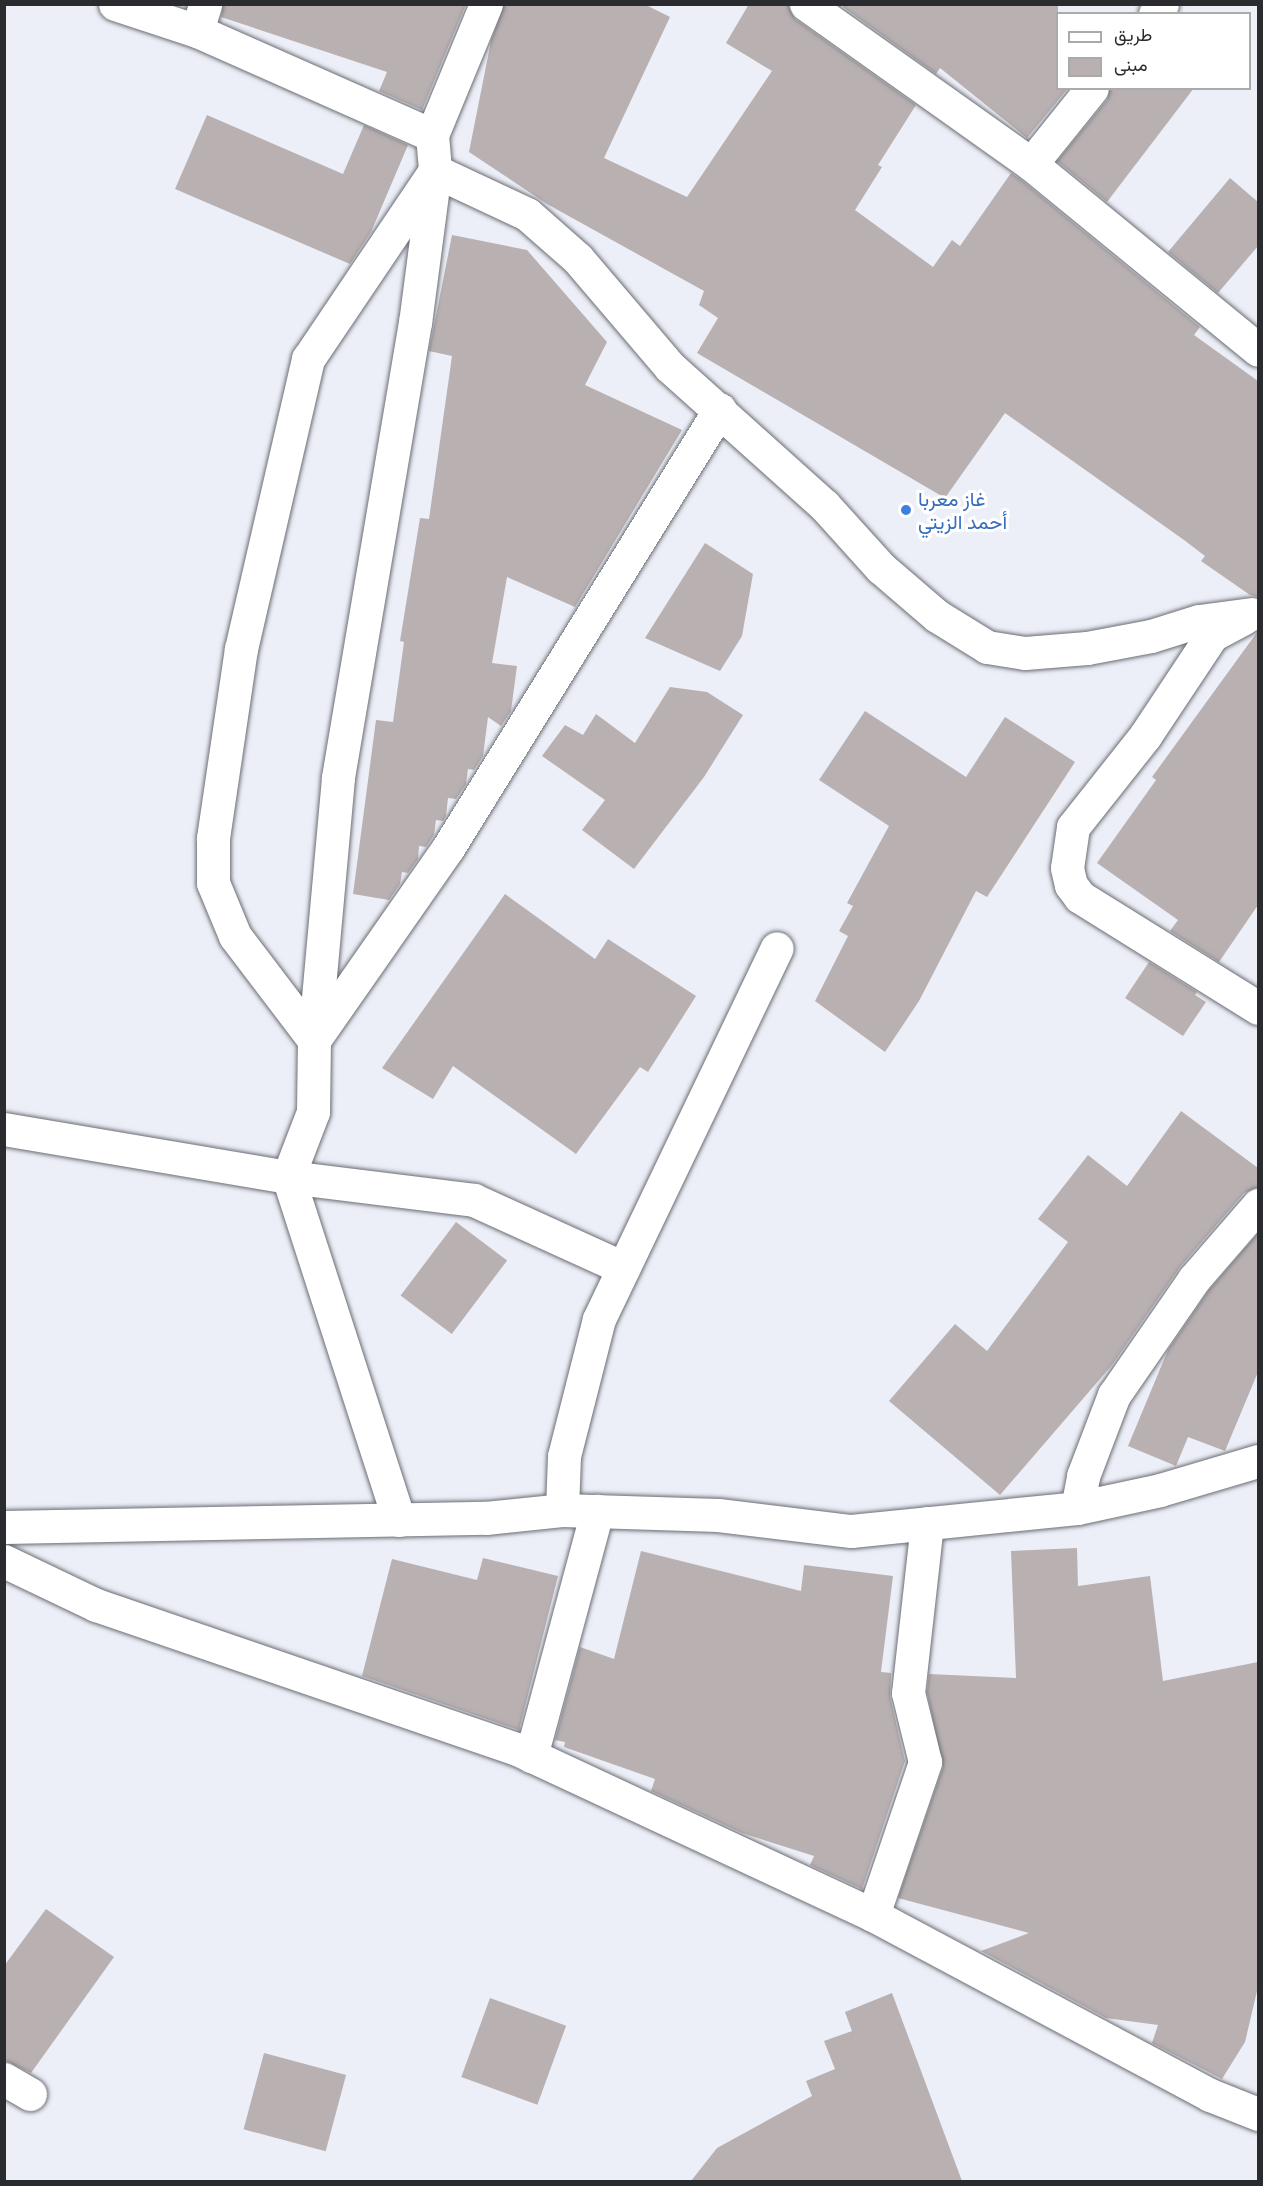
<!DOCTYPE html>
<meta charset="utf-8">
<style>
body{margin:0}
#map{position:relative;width:1263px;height:2186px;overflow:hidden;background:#eceff7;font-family:"Exo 2",Vazirmatn,sans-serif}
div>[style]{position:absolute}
.building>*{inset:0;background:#b9b0b2;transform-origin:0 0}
.roads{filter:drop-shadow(0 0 2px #6b6d74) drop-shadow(0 0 2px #6b6d74)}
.minor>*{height:33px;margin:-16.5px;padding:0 16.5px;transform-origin:16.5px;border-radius:16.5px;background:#fff}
.tertiary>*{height:33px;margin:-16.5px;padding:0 16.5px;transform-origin:16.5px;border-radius:16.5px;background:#fff}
.dots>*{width:16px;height:16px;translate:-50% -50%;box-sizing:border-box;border:3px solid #fff;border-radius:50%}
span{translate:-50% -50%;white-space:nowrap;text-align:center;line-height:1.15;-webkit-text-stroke:6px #fff;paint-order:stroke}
.shop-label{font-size:20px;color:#366cbe}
.left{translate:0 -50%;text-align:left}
.frame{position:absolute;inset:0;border:6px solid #2a2b2e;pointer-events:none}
.legend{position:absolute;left:1056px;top:12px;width:195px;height:78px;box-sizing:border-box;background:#fff;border:2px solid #aaaaab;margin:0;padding:8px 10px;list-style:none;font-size:18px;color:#2a2b2e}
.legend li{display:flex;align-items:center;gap:12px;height:30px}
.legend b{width:30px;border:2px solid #aaaaab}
</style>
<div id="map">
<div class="building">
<div style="clip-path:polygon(223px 4px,466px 4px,422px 110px,379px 91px,387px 72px,221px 17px)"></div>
<div style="clip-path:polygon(504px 4px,644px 4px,670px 17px,604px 158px,687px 197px,772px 71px,726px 43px,749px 4px,788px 4px,795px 19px,916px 105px,878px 165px,882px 167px,855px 210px,933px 267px,952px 240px,960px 246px,1011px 173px,1020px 179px,1200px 327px,1194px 335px,1258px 381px,1258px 597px,1250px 595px,1201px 561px,1205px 556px,1184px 540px,1005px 413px,945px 498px,697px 353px,718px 318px,699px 305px,704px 291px,547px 204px,469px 152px,491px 41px)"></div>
<div style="clip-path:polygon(844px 4px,1058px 4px,1058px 88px,1068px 88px,1027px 138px,940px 68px,936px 74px,843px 7px)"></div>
<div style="clip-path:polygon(1110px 88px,1194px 88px,1107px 202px,1057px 161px,1107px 100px)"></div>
<div style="clip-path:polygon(207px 115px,343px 174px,364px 125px,408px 145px,371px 232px,350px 264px,175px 189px)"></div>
<div style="clip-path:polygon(1230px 178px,1258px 202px,1258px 246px,1218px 293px,1168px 252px)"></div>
<div style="clip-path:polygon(452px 235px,527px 250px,607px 342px,585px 385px,682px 430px,575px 607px,507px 577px,492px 663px,517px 666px,511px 711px,501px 726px,488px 717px,483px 756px,474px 770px,468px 769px,466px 784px,456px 799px,448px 798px,446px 816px,443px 821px,436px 820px,434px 835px,426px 847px,419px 846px,418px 859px,408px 873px,402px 872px,400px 884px,389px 900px,353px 894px,376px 720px,393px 722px,404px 642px,400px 641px,420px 518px,429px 519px,452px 356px,429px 351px)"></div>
<div style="clip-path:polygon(705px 543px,753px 574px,742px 636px,720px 671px,645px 638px)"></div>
<div style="clip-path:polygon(1258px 631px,1258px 905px,1219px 962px,1170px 931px,1178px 920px,1097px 863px,1156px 780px,1152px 777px)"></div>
<div style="clip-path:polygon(670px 687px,707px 692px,743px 715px,704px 777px,634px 869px,582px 830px,605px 800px,542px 756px,565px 725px,583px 735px,596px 714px,635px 743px)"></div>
<div style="clip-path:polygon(865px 711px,966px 777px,1005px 717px,1075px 762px,987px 897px,976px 891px,919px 1001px,885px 1052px,815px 1001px,848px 936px,839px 931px,853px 906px,847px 903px,889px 826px,819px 780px)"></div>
<div style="clip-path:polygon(505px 894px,595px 959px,608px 939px,696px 996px,648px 1072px,640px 1067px,576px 1154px,453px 1066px,433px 1099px,382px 1068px)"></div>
<div style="clip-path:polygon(1149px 962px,1197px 992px,1195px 995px,1206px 1002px,1183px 1036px,1125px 998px)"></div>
<div style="clip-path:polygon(1181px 1111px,1258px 1168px,1258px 1187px,1244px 1193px,1180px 1267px,1112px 1365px,1000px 1495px,889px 1401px,955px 1324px,987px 1351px,1068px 1242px,1038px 1219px,1088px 1155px,1127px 1186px)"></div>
<div style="left:456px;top:1222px;width:64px;height:92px;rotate:37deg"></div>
<div style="clip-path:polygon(1258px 1233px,1258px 1372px,1225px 1451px,1188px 1437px,1176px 1466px,1128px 1446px,1168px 1350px,1209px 1290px)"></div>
<div style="clip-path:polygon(1077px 1548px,1078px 1586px,1150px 1576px,1163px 1681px,1258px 1662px,1258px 1987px,1245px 2042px,1222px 2079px,1152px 2043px,1158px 2025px,1106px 2018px,981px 1951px,1029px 1933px,898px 1898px,943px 1767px,927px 1692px,929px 1674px,1016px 1678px,1011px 1551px)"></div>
<div style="clip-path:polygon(641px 1551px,801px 1591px,804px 1565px,893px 1576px,881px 1672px,891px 1673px,890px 1697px,905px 1761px,862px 1889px,810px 1865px,814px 1856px,742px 1833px,651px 1791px,655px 1779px,564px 1747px,565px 1742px,555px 1740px,580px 1647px,614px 1659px)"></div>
<div style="clip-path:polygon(483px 1558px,558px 1576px,519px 1730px,362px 1676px,392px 1559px,477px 1580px)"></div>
<div style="clip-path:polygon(46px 1909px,114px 1957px,31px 2073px,4px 2060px,4px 1966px)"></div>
<div style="clip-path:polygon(892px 1993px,962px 2181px,691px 2181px,717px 2148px,812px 2096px,806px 2081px,835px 2069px,824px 2041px,852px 2031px,845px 2012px)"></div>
<div style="left:490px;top:1998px;width:81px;height:84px;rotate:20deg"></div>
<div style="left:264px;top:2053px;width:85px;height:79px;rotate:15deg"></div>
</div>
<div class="roads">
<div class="minor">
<div style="left:115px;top:4px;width:86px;rotate:18.2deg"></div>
<div style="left:197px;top:31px;width:257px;rotate:23.9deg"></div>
<div style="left:432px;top:135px;width:142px;rotate:-67.6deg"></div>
<div style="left:806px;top:4px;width:276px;rotate:35.4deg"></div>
<div style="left:1031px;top:164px;width:293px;rotate:39.3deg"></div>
<div style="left:1155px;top:14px;width:12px;rotate:-55deg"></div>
<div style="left:197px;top:31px;width:28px;rotate:-73deg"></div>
<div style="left:432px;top:135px;width:36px;rotate:85deg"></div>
<div style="left:435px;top:171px;width:152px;rotate:97.5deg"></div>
<div style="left:415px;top:322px;width:462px;rotate:99.6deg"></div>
<div style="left:338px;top:778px;width:263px;rotate:95.2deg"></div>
<div style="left:314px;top:1040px;width:234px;rotate:-55.1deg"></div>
<div style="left:448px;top:848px;width:516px;rotate:-58.22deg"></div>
<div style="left:1031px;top:164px;width:97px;rotate:-51.2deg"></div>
<div style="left:1244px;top:618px;width:36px;rotate:152deg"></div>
<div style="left:1212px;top:635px;width:121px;rotate:123.6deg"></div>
<div style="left:1145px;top:736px;width:116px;rotate:128.4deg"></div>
<div style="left:1073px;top:827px;width:41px;rotate:98.3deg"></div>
<div style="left:1067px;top:868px;width:17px;rotate:77deg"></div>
<div style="left:1071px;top:885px;width:15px;rotate:53deg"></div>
<div style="left:1080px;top:897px;width:210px;rotate:31.9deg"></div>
<div style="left:4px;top:1129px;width:288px;rotate:9.6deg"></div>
<div style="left:288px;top:1177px;width:187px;rotate:7deg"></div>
<div style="left:474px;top:1200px;width:164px;rotate:24.5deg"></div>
<div style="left:1077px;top:1508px;width:33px;rotate:-79deg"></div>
<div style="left:1083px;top:1476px;width:87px;rotate:-69.1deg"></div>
<div style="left:1114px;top:1395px;width:141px;rotate:-55.4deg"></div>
<div style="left:1194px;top:1279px;width:98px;rotate:-49.1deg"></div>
<div style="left:562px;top:1510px;width:54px;rotate:-87.9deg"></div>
<div style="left:564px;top:1456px;width:141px;rotate:-75.7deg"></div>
<div style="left:599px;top:1319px;width:411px;rotate:-64.4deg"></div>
<div style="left:399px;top:1520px;width:361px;rotate:-107.9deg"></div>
<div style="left:288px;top:1177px;width:70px;rotate:-69deg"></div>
<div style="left:313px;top:1112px;width:72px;rotate:-89.2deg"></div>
<div style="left:314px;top:1040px;width:131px;rotate:-127.2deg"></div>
<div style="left:235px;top:936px;width:57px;rotate:-112.5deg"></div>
<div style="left:213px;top:883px;width:45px;rotate:-90deg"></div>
<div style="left:213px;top:838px;width:191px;rotate:-81.6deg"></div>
<div style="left:241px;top:649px;width:298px;rotate:-77deg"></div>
<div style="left:308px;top:359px;width:227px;rotate:-56deg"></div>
<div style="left:435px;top:171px;width:102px;rotate:25.1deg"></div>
<div style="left:527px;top:214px;width:68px;rotate:41.4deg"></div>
<div style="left:578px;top:259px;width:142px;rotate:49.6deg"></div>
<div style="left:670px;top:367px;width:207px;rotate:41.9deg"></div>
<div style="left:824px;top:505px;width:85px;rotate:47.9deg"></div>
<div style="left:881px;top:568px;width:74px;rotate:40.6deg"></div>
<div style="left:937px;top:616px;width:59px;rotate:31.8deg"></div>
<div style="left:987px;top:647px;width:38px;rotate:9deg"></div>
<div style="left:1025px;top:653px;width:62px;rotate:-4.6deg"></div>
<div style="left:1087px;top:648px;width:65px;rotate:-10.6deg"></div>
<div style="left:1151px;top:636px;width:50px;rotate:-17.4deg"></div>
<div style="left:1199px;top:621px;width:53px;rotate:-7.5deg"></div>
<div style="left:4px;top:1561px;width:102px;rotate:25.6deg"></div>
<div style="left:96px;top:1605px;width:445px;rotate:18.9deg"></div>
<div style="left:517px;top:1749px;width:393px;rotate:25deg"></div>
<div style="left:873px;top:1915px;width:382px;rotate:28.1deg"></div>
<div style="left:1210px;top:2095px;width:52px;rotate:21.6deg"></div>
<div style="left:531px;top:1756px;width:254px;rotate:-74.9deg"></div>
<div style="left:873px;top:1915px;width:162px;rotate:-71.2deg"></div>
<div style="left:925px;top:1762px;width:71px;rotate:-103.8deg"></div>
<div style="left:908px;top:1693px;width:171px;rotate:-83.6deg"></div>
<div style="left:4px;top:2079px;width:30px;rotate:30deg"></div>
</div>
<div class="tertiary">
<div style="left:4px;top:1527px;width:482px;rotate:-1.1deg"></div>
<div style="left:486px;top:1518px;width:76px;rotate:-6deg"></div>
<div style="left:562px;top:1510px;width:156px;rotate:1.8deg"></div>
<div style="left:718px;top:1515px;width:134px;rotate:6.9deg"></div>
<div style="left:851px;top:1531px;width:227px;rotate:-5.8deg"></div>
<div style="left:1077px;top:1508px;width:85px;rotate:-12.2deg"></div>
<div style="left:1160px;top:1490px;width:102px;rotate:-16.5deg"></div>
</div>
</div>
<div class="dots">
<div style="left:906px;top:510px;background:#3f7fe0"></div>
</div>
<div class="shop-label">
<span class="left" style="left:918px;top:510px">غاز معربا<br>أحمد الزيتي</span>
</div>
<div class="frame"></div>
<ul class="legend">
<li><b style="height:8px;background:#fff"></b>طريق</li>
<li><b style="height:16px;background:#b9b0b2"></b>مبنى</li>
</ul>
</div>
